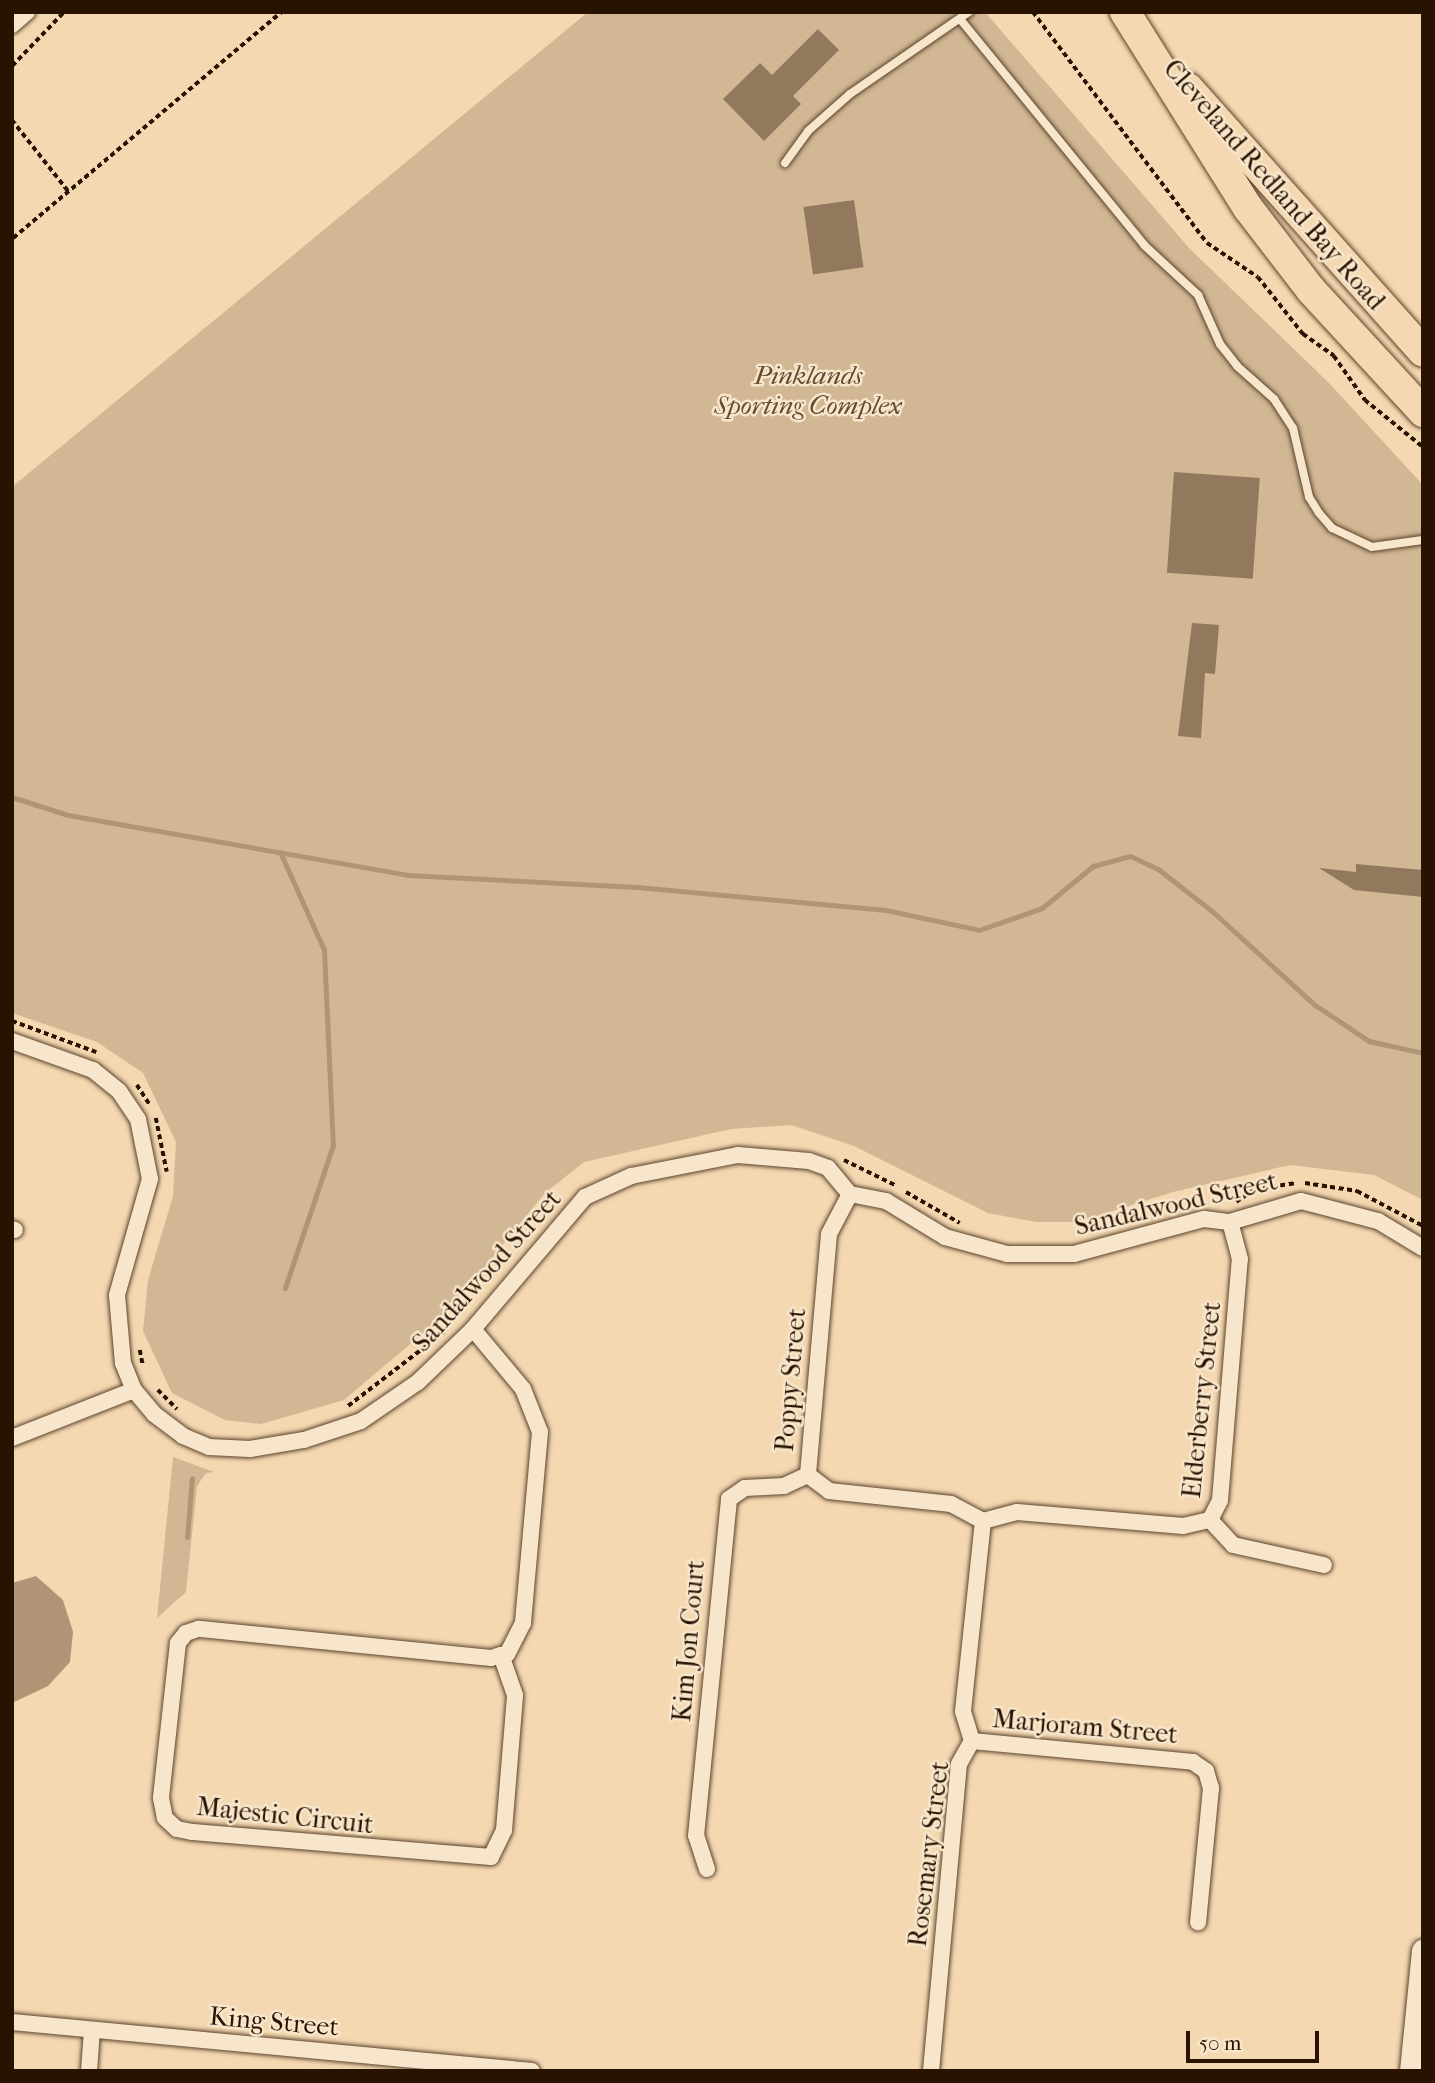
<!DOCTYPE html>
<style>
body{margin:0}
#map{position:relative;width:1435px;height:2083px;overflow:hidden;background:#f4d8b1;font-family:"IM FELL French Canon",serif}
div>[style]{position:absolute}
.green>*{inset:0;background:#d1b793}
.water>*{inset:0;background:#af9575}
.stream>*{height:5px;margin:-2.5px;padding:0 2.5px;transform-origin:2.5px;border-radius:2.5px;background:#af9575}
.building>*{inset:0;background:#92795d;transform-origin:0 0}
.path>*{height:3.5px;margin-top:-1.75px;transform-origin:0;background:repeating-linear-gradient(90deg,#281301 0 5px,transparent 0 8.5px)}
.roads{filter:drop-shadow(0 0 2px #5b442d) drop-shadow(0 0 2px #5b442d)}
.lane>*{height:8px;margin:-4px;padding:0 4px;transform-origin:4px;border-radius:4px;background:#f8e6cc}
.street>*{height:16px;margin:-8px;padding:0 8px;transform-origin:8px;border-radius:8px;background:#f8e6cc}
.secondary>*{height:23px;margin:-11.5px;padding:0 11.5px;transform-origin:11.5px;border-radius:11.5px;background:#f8e6cc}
.highway>*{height:30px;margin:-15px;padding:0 15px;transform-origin:15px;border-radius:15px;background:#f4d8b1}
span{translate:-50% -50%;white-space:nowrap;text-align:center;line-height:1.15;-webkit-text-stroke:5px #f8e6cc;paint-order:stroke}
.street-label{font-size:26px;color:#281301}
.park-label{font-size:26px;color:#634c34;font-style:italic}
.frame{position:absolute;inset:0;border:14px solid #281301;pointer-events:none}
.scale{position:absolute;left:1186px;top:2031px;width:133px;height:32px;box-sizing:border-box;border:4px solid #281301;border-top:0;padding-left:9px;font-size:21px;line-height:24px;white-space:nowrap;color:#281301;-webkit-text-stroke:5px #f8e6cc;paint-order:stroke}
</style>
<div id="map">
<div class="green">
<div style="clip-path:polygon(588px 12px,985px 12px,1190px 249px,1329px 383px,1423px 485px,1423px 1200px,1374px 1175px,1290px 1165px,1173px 1192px,1078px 1222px,1036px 1222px,988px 1213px,854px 1146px,791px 1125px,731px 1129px,584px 1162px,545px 1193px,447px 1313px,344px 1400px,261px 1424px,225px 1420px,172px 1393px,143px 1331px,148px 1280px,173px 1196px,176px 1142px,143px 1073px,97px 1042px,12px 1013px,12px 487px)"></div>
<div style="clip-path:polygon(173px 1457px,214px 1472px,206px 1473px,197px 1486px,186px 1592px,157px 1618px)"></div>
</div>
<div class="water">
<div style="clip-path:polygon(36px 1576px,63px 1600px,73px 1632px,70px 1662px,48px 1686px,12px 1703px,12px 1583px)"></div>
</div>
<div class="stream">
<div style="left:12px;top:797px;width:59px;rotate:17.8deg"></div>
<div style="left:68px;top:815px;width:345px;rotate:10deg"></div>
<div style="left:408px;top:875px;width:229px;rotate:3deg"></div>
<div style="left:637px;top:887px;width:250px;rotate:5.3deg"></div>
<div style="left:886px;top:910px;width:95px;rotate:12.1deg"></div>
<div style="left:979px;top:930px;width:67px;rotate:-19.2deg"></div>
<div style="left:1042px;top:908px;width:66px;rotate:-39.5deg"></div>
<div style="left:1093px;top:866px;width:38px;rotate:-15deg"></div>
<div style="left:1130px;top:856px;width:31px;rotate:25deg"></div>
<div style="left:1158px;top:869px;width:70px;rotate:38deg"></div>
<div style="left:1213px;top:912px;width:138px;rotate:42.4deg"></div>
<div style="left:1315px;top:1005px;width:65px;rotate:33.7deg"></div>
<div style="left:1369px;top:1041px;width:55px;rotate:12.5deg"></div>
<div style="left:280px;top:852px;width:107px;rotate:65.8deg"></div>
<div style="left:324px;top:950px;width:195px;rotate:87.4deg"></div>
<div style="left:333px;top:1145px;width:151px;rotate:108.6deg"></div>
<div style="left:187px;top:1537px;width:59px;rotate:-85.2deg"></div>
</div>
<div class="building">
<div style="clip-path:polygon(818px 29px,839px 50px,793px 96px,801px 104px,764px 141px,723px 99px,760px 63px,772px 75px)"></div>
<div style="left:854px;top:200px;width:68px;height:51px;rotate:82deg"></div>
<div style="left:1174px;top:472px;width:86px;height:101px;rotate:4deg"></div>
<div style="clip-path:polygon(1192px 623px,1219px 625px,1215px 674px,1205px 673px,1201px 738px,1178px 736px)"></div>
<div style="clip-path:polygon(1356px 864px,1423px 870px,1423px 897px,1354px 890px,1319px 868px,1356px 872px)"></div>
</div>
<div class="path">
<div style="left:1033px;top:12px;width:289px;rotate:53deg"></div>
<div style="left:1207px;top:243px;width:61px;rotate:33.7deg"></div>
<div style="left:1258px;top:277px;width:73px;rotate:51.7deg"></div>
<div style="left:1303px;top:334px;width:38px;rotate:35deg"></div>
<div style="left:1334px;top:356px;width:54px;rotate:54.8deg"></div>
<div style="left:1365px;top:400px;width:75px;rotate:39deg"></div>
<div style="left:12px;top:66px;width:75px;rotate:-46.1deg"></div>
<div style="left:12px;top:120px;width:90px;rotate:51.7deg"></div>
<div style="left:13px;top:238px;width:351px;rotate:-40.1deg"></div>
<div style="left:12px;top:1021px;width:90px;rotate:20.3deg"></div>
<div style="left:137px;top:1085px;width:24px;rotate:57deg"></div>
<div style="left:156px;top:1118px;width:55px;rotate:78.5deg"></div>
<div style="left:844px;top:1160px;width:59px;rotate:26.1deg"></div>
<div style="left:1305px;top:1183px;width:53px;rotate:8.7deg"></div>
<div style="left:1357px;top:1191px;width:75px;rotate:27.9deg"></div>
<div style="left:906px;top:1192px;width:62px;rotate:29.9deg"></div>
<div style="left:1236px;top:1202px;width:23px;rotate:-34deg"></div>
<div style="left:1255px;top:1189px;width:42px;rotate:-8.1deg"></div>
<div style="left:140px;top:1350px;width:16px;rotate:79deg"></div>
<div style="left:158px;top:1390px;width:27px;rotate:45deg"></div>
<div style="left:348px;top:1406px;width:121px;rotate:-37.6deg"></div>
</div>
<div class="roads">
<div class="lane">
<div style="left:960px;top:19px;width:291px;rotate:50.8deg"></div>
<div style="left:1144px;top:245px;width:74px;rotate:42.8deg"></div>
<div style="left:1198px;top:295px;width:54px;rotate:65.8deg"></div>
<div style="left:1220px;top:344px;width:28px;rotate:52deg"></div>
<div style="left:1237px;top:366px;width:50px;rotate:41.7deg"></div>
<div style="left:1274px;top:399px;width:35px;rotate:57deg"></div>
<div style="left:1293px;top:428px;width:71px;rotate:76.9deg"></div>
<div style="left:1309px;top:497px;width:19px;rotate:58deg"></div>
<div style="left:1319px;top:513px;width:20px;rotate:49deg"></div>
<div style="left:1332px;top:528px;width:44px;rotate:25.4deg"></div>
<div style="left:1372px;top:547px;width:51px;rotate:-7.8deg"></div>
<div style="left:785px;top:163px;width:39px;rotate:-54deg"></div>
<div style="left:808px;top:131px;width:56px;rotate:-41.4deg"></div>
<div style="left:850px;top:94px;width:145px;rotate:-34.6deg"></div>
</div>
<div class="street">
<div style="left:12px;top:25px;width:20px;rotate:-41deg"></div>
<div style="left:12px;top:1041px;width:86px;rotate:19.7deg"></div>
<div style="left:93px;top:1070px;width:33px;rotate:39deg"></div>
<div style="left:119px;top:1091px;width:34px;rotate:56deg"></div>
<div style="left:138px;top:1119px;width:61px;rotate:78.7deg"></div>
<div style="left:150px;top:1179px;width:121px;rotate:105.9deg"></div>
<div style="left:117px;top:1295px;width:68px;rotate:85deg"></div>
<div style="left:123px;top:1363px;width:29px;rotate:68deg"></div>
<div style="left:134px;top:1390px;width:31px;rotate:50deg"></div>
<div style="left:154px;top:1414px;width:36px;rotate:37deg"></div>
<div style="left:183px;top:1436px;width:28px;rotate:23deg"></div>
<div style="left:209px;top:1447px;width:41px;rotate:2.8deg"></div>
<div style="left:250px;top:1449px;width:55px;rotate:-9.5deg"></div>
<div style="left:304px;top:1440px;width:60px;rotate:-18.4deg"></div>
<div style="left:361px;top:1421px;width:69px;rotate:-34.4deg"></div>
<div style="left:418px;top:1382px;width:76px;rotate:-43.9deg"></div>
<div style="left:473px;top:1329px;width:173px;rotate:-49.7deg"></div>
<div style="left:585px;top:1197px;width:51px;rotate:-24.5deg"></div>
<div style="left:631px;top:1176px;width:109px;rotate:-11.1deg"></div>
<div style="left:738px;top:1155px;width:71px;rotate:4.8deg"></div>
<div style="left:809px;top:1161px;width:20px;rotate:20deg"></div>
<div style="left:828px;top:1168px;width:34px;rotate:50deg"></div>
<div style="left:850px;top:1194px;width:37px;rotate:11deg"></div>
<div style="left:886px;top:1201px;width:69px;rotate:31.4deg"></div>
<div style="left:945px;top:1237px;width:64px;rotate:15.3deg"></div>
<div style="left:1007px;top:1254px;width:67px"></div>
<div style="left:1074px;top:1254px;width:135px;rotate:-15.1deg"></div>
<div style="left:1204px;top:1219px;width:26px;rotate:7deg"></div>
<div style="left:1230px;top:1222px;width:74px;rotate:-16.5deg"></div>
<div style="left:1301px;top:1201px;width:80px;rotate:14.6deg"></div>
<div style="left:1378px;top:1221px;width:52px;rotate:31deg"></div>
<div style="left:850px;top:1194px;width:45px;rotate:117.7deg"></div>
<div style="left:829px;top:1234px;width:242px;rotate:95deg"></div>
<div style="left:808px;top:1475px;width:26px;rotate:37deg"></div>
<div style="left:829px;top:1491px;width:123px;rotate:6.1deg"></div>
<div style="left:951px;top:1504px;width:36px;rotate:28deg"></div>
<div style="left:12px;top:1229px;width:3px;rotate:18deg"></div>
<div style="left:473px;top:1329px;width:78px;rotate:50.2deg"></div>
<div style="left:523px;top:1389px;width:46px;rotate:68.4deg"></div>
<div style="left:540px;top:1432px;width:192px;rotate:95.1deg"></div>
<div style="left:523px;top:1623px;width:35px;rotate:117deg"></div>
<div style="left:507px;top:1654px;width:6px;rotate:171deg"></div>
<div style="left:501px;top:1655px;width:10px;rotate:163deg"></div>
<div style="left:491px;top:1658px;width:294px;rotate:-174.3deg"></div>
<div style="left:198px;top:1629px;width:13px;rotate:162deg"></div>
<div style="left:186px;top:1633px;width:13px;rotate:129deg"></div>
<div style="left:178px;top:1643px;width:156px;rotate:96.3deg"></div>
<div style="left:161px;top:1798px;width:20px;rotate:79deg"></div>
<div style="left:165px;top:1818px;width:16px;rotate:43deg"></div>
<div style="left:177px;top:1829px;width:16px;rotate:11deg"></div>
<div style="left:193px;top:1832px;width:299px;rotate:4.8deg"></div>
<div style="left:491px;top:1857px;width:30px;rotate:-64deg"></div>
<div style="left:504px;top:1830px;width:135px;rotate:-85.3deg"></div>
<div style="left:515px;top:1695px;width:42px;rotate:-109.3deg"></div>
<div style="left:12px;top:1438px;width:131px;rotate:-21.5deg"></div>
<div style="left:1210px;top:1520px;width:34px;rotate:47deg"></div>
<div style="left:1233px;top:1545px;width:93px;rotate:12.4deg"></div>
<div style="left:983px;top:1521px;width:35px;rotate:-15deg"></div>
<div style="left:1017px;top:1512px;width:167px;rotate:4.8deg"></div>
<div style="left:1183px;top:1526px;width:28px;rotate:-13deg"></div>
<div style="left:1210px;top:1520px;width:22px;rotate:-63deg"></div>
<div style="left:1220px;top:1500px;width:242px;rotate:-85.3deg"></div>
<div style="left:1240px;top:1259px;width:38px;rotate:-105deg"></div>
<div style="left:972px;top:1741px;width:222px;rotate:5.4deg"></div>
<div style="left:1193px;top:1762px;width:16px;rotate:35deg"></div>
<div style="left:1206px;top:1771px;width:18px;rotate:74deg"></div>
<div style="left:1211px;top:1788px;width:135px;rotate:95.5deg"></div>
<div style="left:707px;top:1869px;width:35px;rotate:-108deg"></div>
<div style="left:696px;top:1836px;width:339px;rotate:-84.4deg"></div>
<div style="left:729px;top:1499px;width:19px;rotate:-35deg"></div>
<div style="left:745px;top:1488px;width:39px;rotate:-3deg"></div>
<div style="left:784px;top:1486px;width:26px;rotate:-25deg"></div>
<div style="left:12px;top:2022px;width:522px;rotate:5.38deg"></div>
<div style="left:89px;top:2071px;width:41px;rotate:-85.8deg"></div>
<div style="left:931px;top:2071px;width:308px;rotate:-84.8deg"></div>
<div style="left:959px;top:1764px;width:26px;rotate:-61deg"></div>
<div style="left:972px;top:1741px;width:31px;rotate:-107deg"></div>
<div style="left:963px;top:1711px;width:191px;rotate:-84deg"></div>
</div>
<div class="secondary">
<div style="left:1411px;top:2071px;width:121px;rotate:-84.3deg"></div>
</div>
<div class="highway">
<div style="left:1125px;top:12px;width:231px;rotate:57.9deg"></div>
<div style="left:1248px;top:208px;width:103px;rotate:52.5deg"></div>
<div style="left:1311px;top:290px;width:166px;rotate:47.4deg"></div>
<div style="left:1188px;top:88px;width:353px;rotate:48.3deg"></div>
</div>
</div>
<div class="street-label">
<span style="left:1274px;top:185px;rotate:49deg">Cleveland Redland Bay Road</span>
<span style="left:1176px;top:1204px;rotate:-13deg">Sandalwood Street</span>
<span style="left:487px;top:1271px;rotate:-48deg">Sandalwood Street</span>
<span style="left:791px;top:1380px;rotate:-85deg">Poppy Street</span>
<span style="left:1202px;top:1400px;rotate:-84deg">Elderberry Street</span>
<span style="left:689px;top:1641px;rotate:-85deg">Kim Jon Court</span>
<span style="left:1085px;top:1727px;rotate:5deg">Marjoram Street</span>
<span style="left:285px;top:1816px;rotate:6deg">Majestic Circuit</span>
<span style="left:929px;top:1854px;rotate:-83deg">Rosemary Street</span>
<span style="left:274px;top:2022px;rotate:5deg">King Street</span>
</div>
<div class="park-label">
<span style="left:808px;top:391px">Pinklands<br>Sporting Complex</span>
</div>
<div class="frame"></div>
<div class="scale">50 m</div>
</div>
